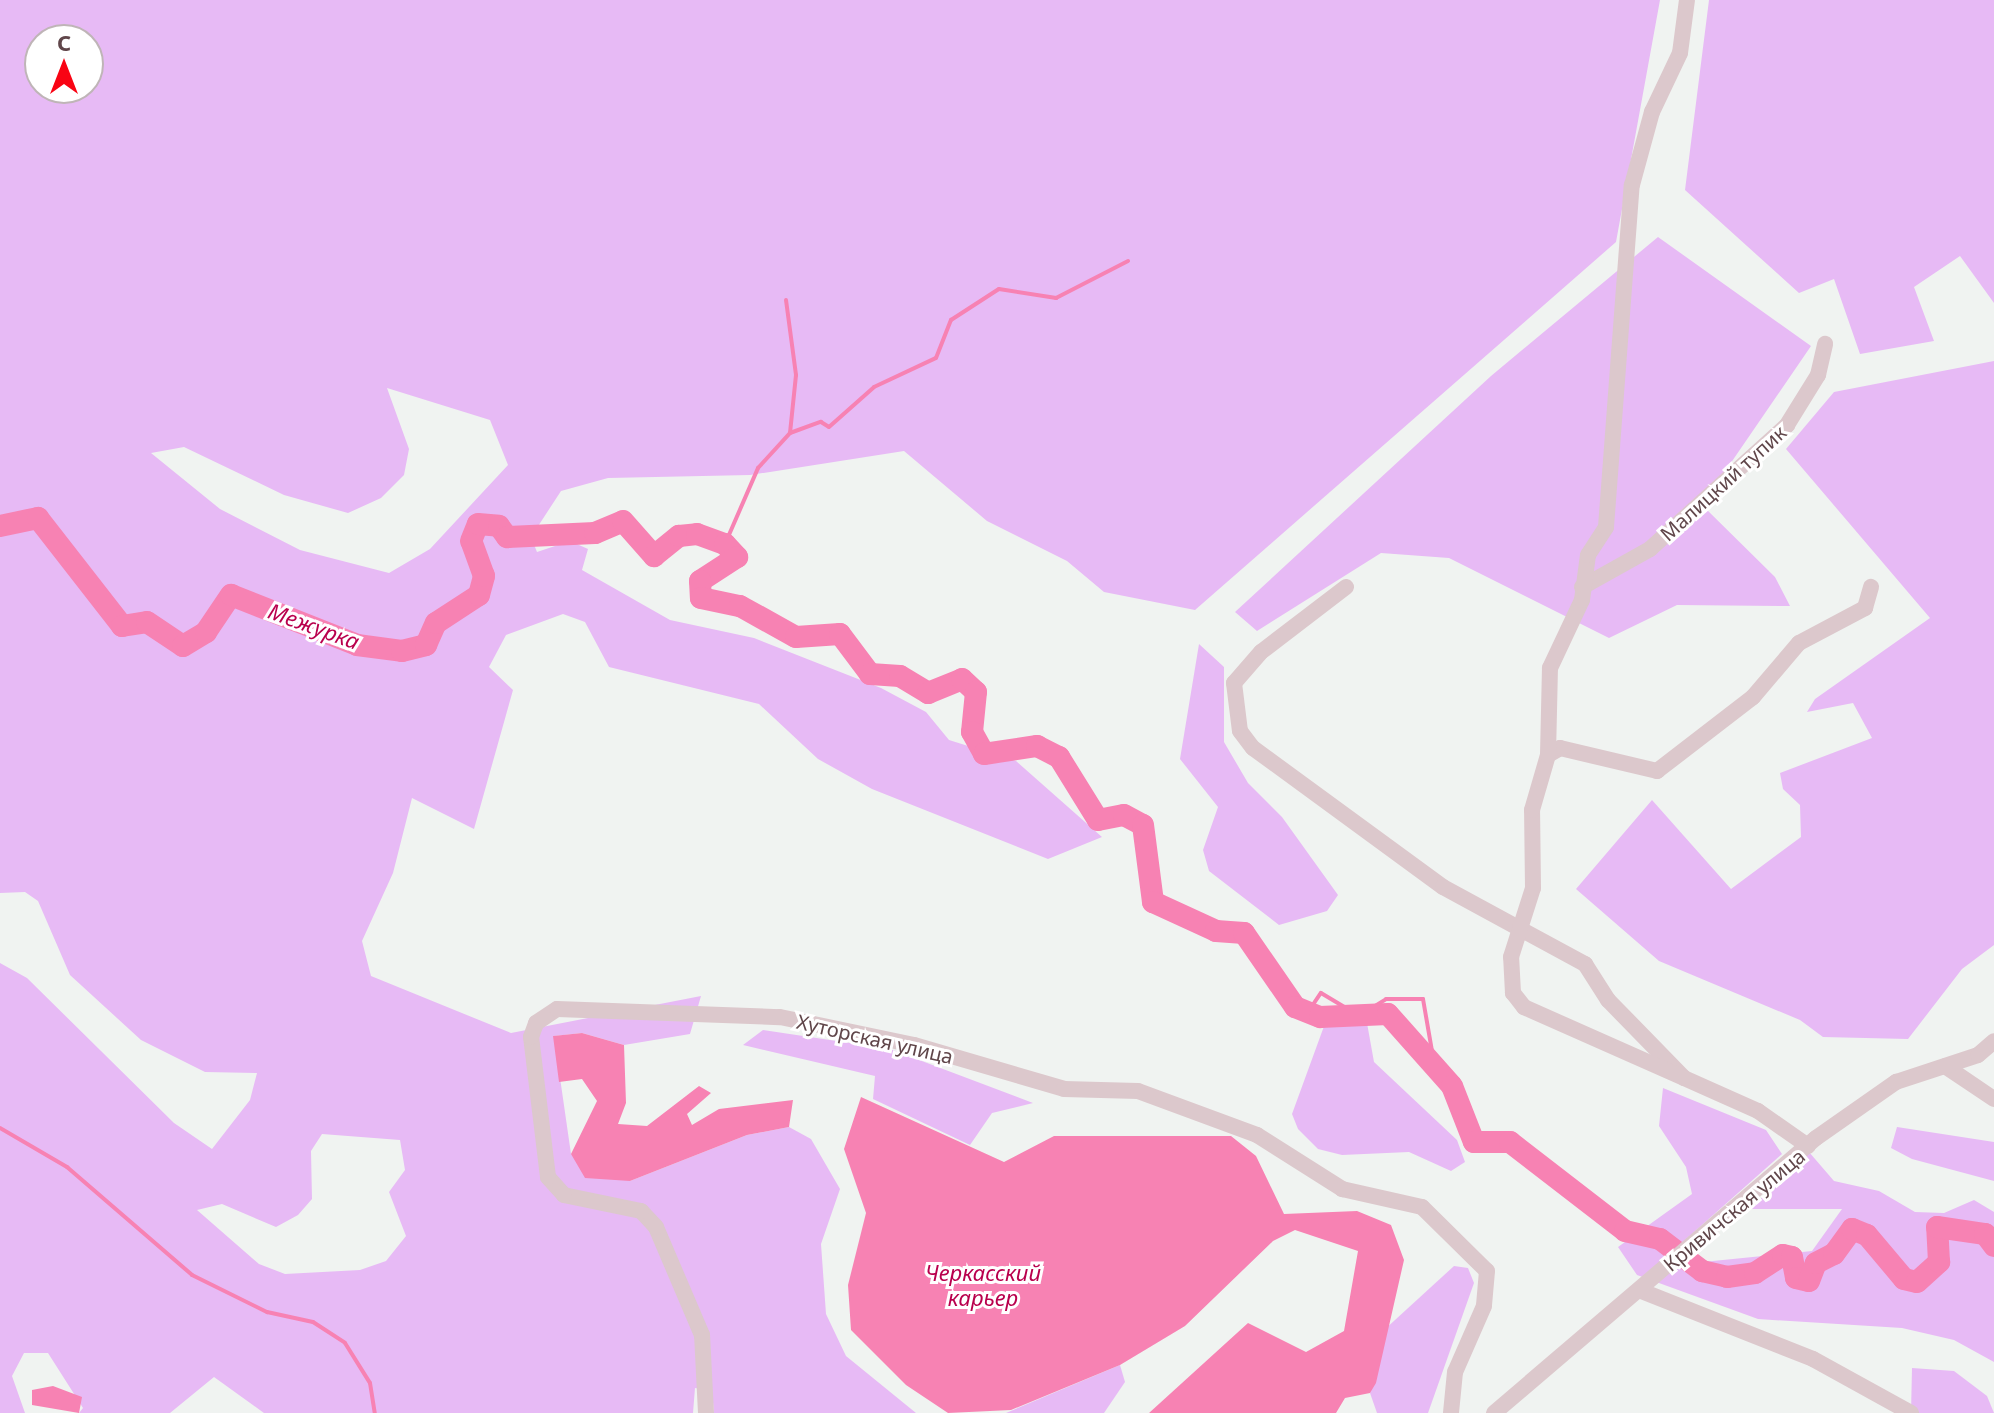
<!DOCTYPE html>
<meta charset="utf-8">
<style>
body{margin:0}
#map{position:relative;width:1994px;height:1413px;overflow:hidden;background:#f0f3f1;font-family:"Noto Sans",sans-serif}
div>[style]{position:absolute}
.green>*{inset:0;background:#e7baf5}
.water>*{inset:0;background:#f782b3}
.stream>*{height:4px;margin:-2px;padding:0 2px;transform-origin:2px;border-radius:2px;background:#f782b3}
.river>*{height:22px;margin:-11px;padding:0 11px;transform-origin:11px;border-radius:11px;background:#f782b3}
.minor>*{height:16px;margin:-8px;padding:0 8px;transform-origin:8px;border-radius:8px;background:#dcc8cc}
span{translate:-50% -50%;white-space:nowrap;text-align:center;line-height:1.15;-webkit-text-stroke:6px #fff;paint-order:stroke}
.street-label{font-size:20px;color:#60464a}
.water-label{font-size:22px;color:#b9004d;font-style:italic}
.north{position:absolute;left:24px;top:24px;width:80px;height:80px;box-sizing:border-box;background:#fff;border:2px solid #bfb5b7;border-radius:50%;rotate:0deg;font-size:22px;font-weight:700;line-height:32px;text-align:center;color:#60464a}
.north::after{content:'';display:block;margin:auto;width:28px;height:36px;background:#f90414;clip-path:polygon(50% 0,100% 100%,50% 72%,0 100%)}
</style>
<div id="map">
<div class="green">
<div style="clip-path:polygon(evenodd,0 0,1660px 0,1616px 242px,1195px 610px,1104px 592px,1067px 561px,987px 521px,904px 451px,750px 475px,608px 478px,561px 491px,531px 537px,537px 552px,570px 541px,588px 549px,582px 570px,670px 620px,754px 638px,881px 688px,926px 712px,949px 740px,1016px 761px,1102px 837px,1048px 859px,872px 789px,818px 759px,759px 704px,609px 667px,585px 622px,563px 614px,506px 635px,489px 667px,513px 690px,474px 829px,412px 798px,393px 873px,362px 941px,371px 976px,511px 1033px,701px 996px,690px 1034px,624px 1045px,582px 1033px,554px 1036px,571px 1154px,630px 1181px,747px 1135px,789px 1127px,811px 1139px,840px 1189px,821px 1244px,826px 1314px,846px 1356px,916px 1413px,714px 1413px,712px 1391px,695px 1388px,693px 1413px,264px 1413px,214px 1377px,170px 1413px,79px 1413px,83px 1408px,48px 1353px,24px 1353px,12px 1376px,25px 1413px,0 1413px,0 963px,27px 978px,174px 1123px,212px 1149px,250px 1100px,257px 1073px,205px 1072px,141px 1040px,70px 975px,38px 901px,25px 892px,0 893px,0 0,40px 40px,88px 40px,88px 88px,40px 88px,40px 40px,0 0,387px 388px,490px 420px,508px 465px,430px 549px,389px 573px,300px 550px,220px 509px,151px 453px,184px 447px,284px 495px,348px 513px,381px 498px,404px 475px,409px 449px,387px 388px,0 0,322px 1134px,400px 1140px,405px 1170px,389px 1192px,406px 1236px,386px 1261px,360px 1270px,285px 1274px,259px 1264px,197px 1210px,222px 1204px,276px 1227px,298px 1215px,312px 1199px,311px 1151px,322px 1134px)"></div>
<div style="clip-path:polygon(1709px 0,1994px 0,1994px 303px,1960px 256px,1914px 287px,1934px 341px,1860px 354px,1834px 279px,1799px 293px,1685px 190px)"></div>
<div style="clip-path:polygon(1658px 237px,1811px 346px,1702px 505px,1775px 577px,1790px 606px,1677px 605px,1609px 638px,1449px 558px,1381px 553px,1257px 631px,1235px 612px,1491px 376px)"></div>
<div style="clip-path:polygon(1994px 361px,1994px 945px,1962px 969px,1908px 1039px,1823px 1037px,1800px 1020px,1659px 961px,1576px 889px,1652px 800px,1731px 889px,1801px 837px,1800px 805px,1783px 789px,1780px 773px,1872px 738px,1853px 703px,1807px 712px,1815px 699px,1930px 618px,1786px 449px,1834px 392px)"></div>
<div style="clip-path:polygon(1199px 644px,1224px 667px,1224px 742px,1248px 783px,1282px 817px,1338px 895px,1327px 911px,1279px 925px,1209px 871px,1203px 850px,1218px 807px,1180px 759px)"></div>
<div style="clip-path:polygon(1327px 1018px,1367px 1023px,1374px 1062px,1457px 1140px,1465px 1162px,1451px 1171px,1409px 1152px,1342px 1155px,1318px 1149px,1298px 1129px,1292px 1114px)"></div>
<div style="clip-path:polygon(763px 1030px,890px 1049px,1033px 1103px,992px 1113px,970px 1145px,873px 1099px,875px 1076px,743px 1045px)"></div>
<div style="clip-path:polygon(1663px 1088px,1766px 1130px,1782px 1154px,1685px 1240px,1703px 1262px,1812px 1251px,1842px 1209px,1750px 1209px,1809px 1152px,1834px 1181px,1879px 1191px,1915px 1212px,1944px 1213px,1974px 1200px,1994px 1212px,1994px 1362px,1954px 1340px,1902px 1328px,1758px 1319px,1637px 1275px,1618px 1247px,1692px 1194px,1686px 1167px,1659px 1126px)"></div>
<div style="clip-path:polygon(1897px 1127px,1994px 1142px,1994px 1181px,1912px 1159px,1891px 1148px)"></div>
<div style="clip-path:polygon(1454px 1266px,1468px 1268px,1474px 1283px,1428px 1413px,1377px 1413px,1370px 1393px,1383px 1331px)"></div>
<div style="clip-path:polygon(1120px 1365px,1125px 1382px,1104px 1413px,1006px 1413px)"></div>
<div style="clip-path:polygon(1912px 1368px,1954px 1371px,1987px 1396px,1994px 1413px,1911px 1413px)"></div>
</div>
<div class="water">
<div style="clip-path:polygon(582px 1033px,624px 1045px,626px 1103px,618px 1124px,647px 1126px,699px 1086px,711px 1093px,687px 1114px,692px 1125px,719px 1109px,793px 1100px,789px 1127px,747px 1135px,630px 1181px,585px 1178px,571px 1154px,597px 1101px,582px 1079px,559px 1082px,553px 1036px)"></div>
<div style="clip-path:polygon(861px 1097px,1004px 1162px,1054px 1136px,1231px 1136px,1256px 1156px,1284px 1214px,1357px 1211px,1391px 1225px,1404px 1260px,1376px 1383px,1370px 1393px,1345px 1398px,1336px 1413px,1149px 1413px,1248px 1323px,1306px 1352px,1344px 1331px,1358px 1251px,1295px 1230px,1273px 1241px,1185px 1326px,1120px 1365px,1011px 1410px,948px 1413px,906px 1385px,851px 1330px,848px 1285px,866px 1213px,844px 1149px)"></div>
<div style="clip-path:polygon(53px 1386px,82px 1397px,79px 1413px,32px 1405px,32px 1390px)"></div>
</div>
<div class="stream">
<div style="left:786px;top:300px;width:76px;rotate:82.4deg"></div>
<div style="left:796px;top:375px;width:58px;rotate:95.9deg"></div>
<div style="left:725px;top:544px;width:83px;rotate:-66.5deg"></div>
<div style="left:758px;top:468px;width:47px;rotate:-47.6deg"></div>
<div style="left:790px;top:433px;width:33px;rotate:-20deg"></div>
<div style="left:821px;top:422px;width:9px;rotate:32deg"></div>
<div style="left:829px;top:427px;width:60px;rotate:-41.6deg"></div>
<div style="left:874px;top:387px;width:68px;rotate:-25.1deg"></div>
<div style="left:936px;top:358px;width:41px;rotate:-68.5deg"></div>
<div style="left:951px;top:320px;width:57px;rotate:-32.9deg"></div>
<div style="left:999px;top:289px;width:58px;rotate:9deg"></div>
<div style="left:1056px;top:298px;width:81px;rotate:-27.2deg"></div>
<div style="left:1367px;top:1011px;width:22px;rotate:-32deg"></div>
<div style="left:1386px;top:999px;width:37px"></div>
<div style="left:1423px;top:999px;width:76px;rotate:80.2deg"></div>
<div style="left:1308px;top:1012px;width:23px;rotate:-56deg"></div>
<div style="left:1321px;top:993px;width:39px;rotate:31deg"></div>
<div style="left:0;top:1128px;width:78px;rotate:30.2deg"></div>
<div style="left:67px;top:1167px;width:165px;rotate:40.8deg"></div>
<div style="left:192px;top:1275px;width:84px;rotate:26.3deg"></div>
<div style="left:267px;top:1312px;width:47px;rotate:12.3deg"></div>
<div style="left:313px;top:1322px;width:38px;rotate:33deg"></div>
<div style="left:345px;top:1343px;width:47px;rotate:58deg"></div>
<div style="left:370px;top:1383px;width:30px;rotate:81deg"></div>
</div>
<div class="river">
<div style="left:0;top:526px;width:39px;rotate:-12deg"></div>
<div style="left:38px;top:518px;width:137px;rotate:52.1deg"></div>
<div style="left:122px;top:626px;width:25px;rotate:-9deg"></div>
<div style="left:147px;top:622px;width:43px;rotate:33.7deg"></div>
<div style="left:183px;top:646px;width:27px;rotate:-31deg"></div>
<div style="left:206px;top:632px;width:45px;rotate:-56deg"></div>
<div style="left:231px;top:595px;width:136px;rotate:21.6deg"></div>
<div style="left:357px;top:645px;width:45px;rotate:7.6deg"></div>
<div style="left:402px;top:651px;width:25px;rotate:-14deg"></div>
<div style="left:426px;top:645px;width:24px;rotate:-66deg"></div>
<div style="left:436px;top:623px;width:51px;rotate:-33.1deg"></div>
<div style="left:479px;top:595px;width:20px;rotate:-75deg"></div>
<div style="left:484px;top:576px;width:37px;rotate:-110deg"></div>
<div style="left:471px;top:541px;width:18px;rotate:-68deg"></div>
<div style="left:478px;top:524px;width:21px;rotate:5deg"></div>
<div style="left:499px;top:526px;width:14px;rotate:54deg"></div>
<div style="left:507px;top:537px;width:88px;rotate:-2.6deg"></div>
<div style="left:595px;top:533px;width:30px;rotate:-23deg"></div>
<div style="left:623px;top:521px;width:47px;rotate:48.5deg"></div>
<div style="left:654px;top:556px;width:32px;rotate:-39deg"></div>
<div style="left:679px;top:536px;width:18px;rotate:-6deg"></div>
<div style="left:697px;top:534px;width:30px;rotate:20deg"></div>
<div style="left:725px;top:544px;width:18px;rotate:47deg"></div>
<div style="left:737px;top:557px;width:44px;rotate:147deg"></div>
<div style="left:700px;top:581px;width:17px;rotate:87deg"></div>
<div style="left:701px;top:598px;width:40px;rotate:12deg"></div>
<div style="left:740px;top:606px;width:64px;rotate:29deg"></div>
<div style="left:796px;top:637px;width:44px;rotate:-3.9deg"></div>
<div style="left:840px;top:634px;width:50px;rotate:53.1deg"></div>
<div style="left:870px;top:674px;width:30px;rotate:4deg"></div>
<div style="left:900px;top:676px;width:33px;rotate:31deg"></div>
<div style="left:928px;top:693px;width:37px;rotate:-22deg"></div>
<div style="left:962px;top:679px;width:19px;rotate:43deg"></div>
<div style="left:976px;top:692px;width:40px;rotate:95.7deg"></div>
<div style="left:972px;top:732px;width:25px;rotate:61deg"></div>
<div style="left:984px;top:754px;width:54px;rotate:-8.6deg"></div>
<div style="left:1037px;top:746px;width:25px;rotate:27deg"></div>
<div style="left:1059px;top:757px;width:74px;rotate:58.2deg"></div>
<div style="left:1098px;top:820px;width:26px;rotate:-11deg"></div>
<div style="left:1124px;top:815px;width:21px;rotate:28deg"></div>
<div style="left:1143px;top:825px;width:78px;rotate:82.6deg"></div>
<div style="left:1153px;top:902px;width:69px;rotate:24.7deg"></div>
<div style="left:1216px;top:931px;width:28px;rotate:4deg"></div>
<div style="left:1244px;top:933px;width:90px;rotate:55.4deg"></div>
<div style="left:1295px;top:1007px;width:27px;rotate:22deg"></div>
<div style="left:1320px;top:1017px;width:68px;rotate:-2.5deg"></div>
<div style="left:1388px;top:1014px;width:96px;rotate:48.4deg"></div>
<div style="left:1452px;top:1086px;width:60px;rotate:68.6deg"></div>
<div style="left:1474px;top:1142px;width:36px"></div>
<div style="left:1510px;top:1142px;width:145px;rotate:37.7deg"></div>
<div style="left:1625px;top:1231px;width:36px;rotate:13deg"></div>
<div style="left:1660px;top:1239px;width:53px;rotate:37.3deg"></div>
<div style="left:1702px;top:1271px;width:26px;rotate:13deg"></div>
<div style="left:1727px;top:1277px;width:28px;rotate:-8deg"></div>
<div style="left:1755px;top:1273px;width:33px;rotate:-33deg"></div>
<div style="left:1783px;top:1255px;width:9px;rotate:13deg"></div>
<div style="left:1792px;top:1257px;width:21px;rotate:79deg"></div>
<div style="left:1796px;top:1278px;width:13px;rotate:13deg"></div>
<div style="left:1809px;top:1281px;width:19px;rotate:-69deg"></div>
<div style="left:1816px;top:1263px;width:20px;rotate:-27deg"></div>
<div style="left:1834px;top:1254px;width:31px;rotate:-54deg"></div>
<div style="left:1852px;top:1229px;width:16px;rotate:22deg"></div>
<div style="left:1867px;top:1235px;width:57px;rotate:49.9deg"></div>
<div style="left:1904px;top:1279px;width:13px;rotate:13deg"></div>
<div style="left:1917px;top:1282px;width:30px;rotate:-42deg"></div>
<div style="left:1939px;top:1262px;width:35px;rotate:-93deg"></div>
<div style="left:1937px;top:1227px;width:49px;rotate:8.3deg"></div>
<div style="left:1985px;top:1234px;width:15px;rotate:53deg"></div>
</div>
<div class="minor">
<div style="left:1346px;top:587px;width:107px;rotate:142.6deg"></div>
<div style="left:1261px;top:652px;width:41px;rotate:131.1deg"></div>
<div style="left:1234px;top:683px;width:48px;rotate:82.9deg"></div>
<div style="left:1240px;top:731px;width:21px;rotate:53deg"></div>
<div style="left:1253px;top:748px;width:235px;rotate:36.2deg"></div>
<div style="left:1443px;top:887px;width:162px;rotate:28.5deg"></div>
<div style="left:1585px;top:964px;width:43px;rotate:57.4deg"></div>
<div style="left:1608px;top:1000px;width:109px;rotate:45.7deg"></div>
<div style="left:1684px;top:1078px;width:81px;rotate:24deg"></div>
<div style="left:1758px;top:1111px;width:61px;rotate:35deg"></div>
<div style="left:1582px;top:587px;width:78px;rotate:-29.2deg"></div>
<div style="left:1650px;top:549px;width:185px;rotate:-42.1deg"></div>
<div style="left:1787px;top:425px;width:59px;rotate:-58.2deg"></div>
<div style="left:1818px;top:375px;width:32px;rotate:-77deg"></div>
<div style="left:1548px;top:755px;width:14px;rotate:-30deg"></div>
<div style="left:1560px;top:748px;width:100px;rotate:13.3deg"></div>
<div style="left:1657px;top:771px;width:121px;rotate:-37.6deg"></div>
<div style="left:1753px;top:697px;width:71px;rotate:-49.6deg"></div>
<div style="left:1799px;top:643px;width:75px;rotate:-27.9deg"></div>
<div style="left:1865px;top:608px;width:22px;rotate:-74deg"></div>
<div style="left:1945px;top:1066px;width:59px;rotate:34deg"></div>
<div style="left:1684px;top:1078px;width:175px;rotate:-156.1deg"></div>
<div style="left:1524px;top:1007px;width:18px;rotate:-128deg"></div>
<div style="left:1513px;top:993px;width:36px;rotate:-93deg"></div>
<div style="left:1511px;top:957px;width:72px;rotate:-72.3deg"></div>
<div style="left:1533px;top:888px;width:78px;rotate:-90.7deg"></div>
<div style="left:1532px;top:810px;width:57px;rotate:-73.8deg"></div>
<div style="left:1548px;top:755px;width:87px;rotate:-88.7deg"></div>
<div style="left:1550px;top:668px;width:75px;rotate:-64.8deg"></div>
<div style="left:1582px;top:600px;width:45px;rotate:-82.4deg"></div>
<div style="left:1588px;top:555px;width:33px;rotate:-57deg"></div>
<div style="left:1606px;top:527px;width:343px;rotate:-85.7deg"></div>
<div style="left:1632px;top:185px;width:76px;rotate:-74.7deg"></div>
<div style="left:1652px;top:112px;width:65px;rotate:-64.6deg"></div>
<div style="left:1680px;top:53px;width:53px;rotate:-82.5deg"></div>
<div style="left:1639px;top:1290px;width:187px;rotate:21.6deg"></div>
<div style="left:1813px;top:1359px;width:112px;rotate:28.9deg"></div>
<div style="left:706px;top:1413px;width:78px;rotate:-92.9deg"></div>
<div style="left:702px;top:1335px;width:117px;rotate:-113.1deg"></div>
<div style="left:656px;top:1227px;width:22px;rotate:-133deg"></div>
<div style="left:641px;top:1211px;width:79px;rotate:-168.3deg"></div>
<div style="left:564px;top:1195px;width:24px;rotate:-132deg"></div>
<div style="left:548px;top:1177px;width:141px;rotate:-96.9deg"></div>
<div style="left:531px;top:1037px;width:15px;rotate:-70deg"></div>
<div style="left:536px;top:1023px;width:25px;rotate:-34deg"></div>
<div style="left:557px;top:1009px;width:223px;rotate:2.1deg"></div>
<div style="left:780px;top:1017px;width:137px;rotate:11.8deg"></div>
<div style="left:914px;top:1045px;width:156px;rotate:16.3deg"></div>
<div style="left:1064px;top:1089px;width:74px;rotate:1.5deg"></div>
<div style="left:1138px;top:1091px;width:127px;rotate:20.3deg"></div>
<div style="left:1257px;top:1135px;width:101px;rotate:32.4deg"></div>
<div style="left:1342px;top:1189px;width:82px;rotate:12.7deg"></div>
<div style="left:1422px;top:1207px;width:91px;rotate:44.6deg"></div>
<div style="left:1487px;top:1271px;width:35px;rotate:95deg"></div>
<div style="left:1484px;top:1306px;width:72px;rotate:113.7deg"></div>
<div style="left:1455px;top:1372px;width:41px;rotate:95.6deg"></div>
<div style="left:1494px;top:1413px;width:423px;rotate:-40.5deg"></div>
<div style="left:1816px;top:1138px;width:98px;rotate:-35deg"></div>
<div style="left:1896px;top:1082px;width:86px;rotate:-18.2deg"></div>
<div style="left:1978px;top:1055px;width:21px;rotate:-41deg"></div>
</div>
<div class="street-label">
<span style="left:1723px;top:483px;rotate:-42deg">Малицкий тупик</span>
<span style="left:875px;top:1039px;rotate:13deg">Хуторская улица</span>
<span style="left:1734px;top:1210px;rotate:-40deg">Кривичская улица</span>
</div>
<div class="water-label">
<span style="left:314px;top:626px;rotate:20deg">Межурка</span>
<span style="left:983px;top:1285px">Черкасский<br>карьер</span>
</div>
<div class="north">С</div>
</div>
